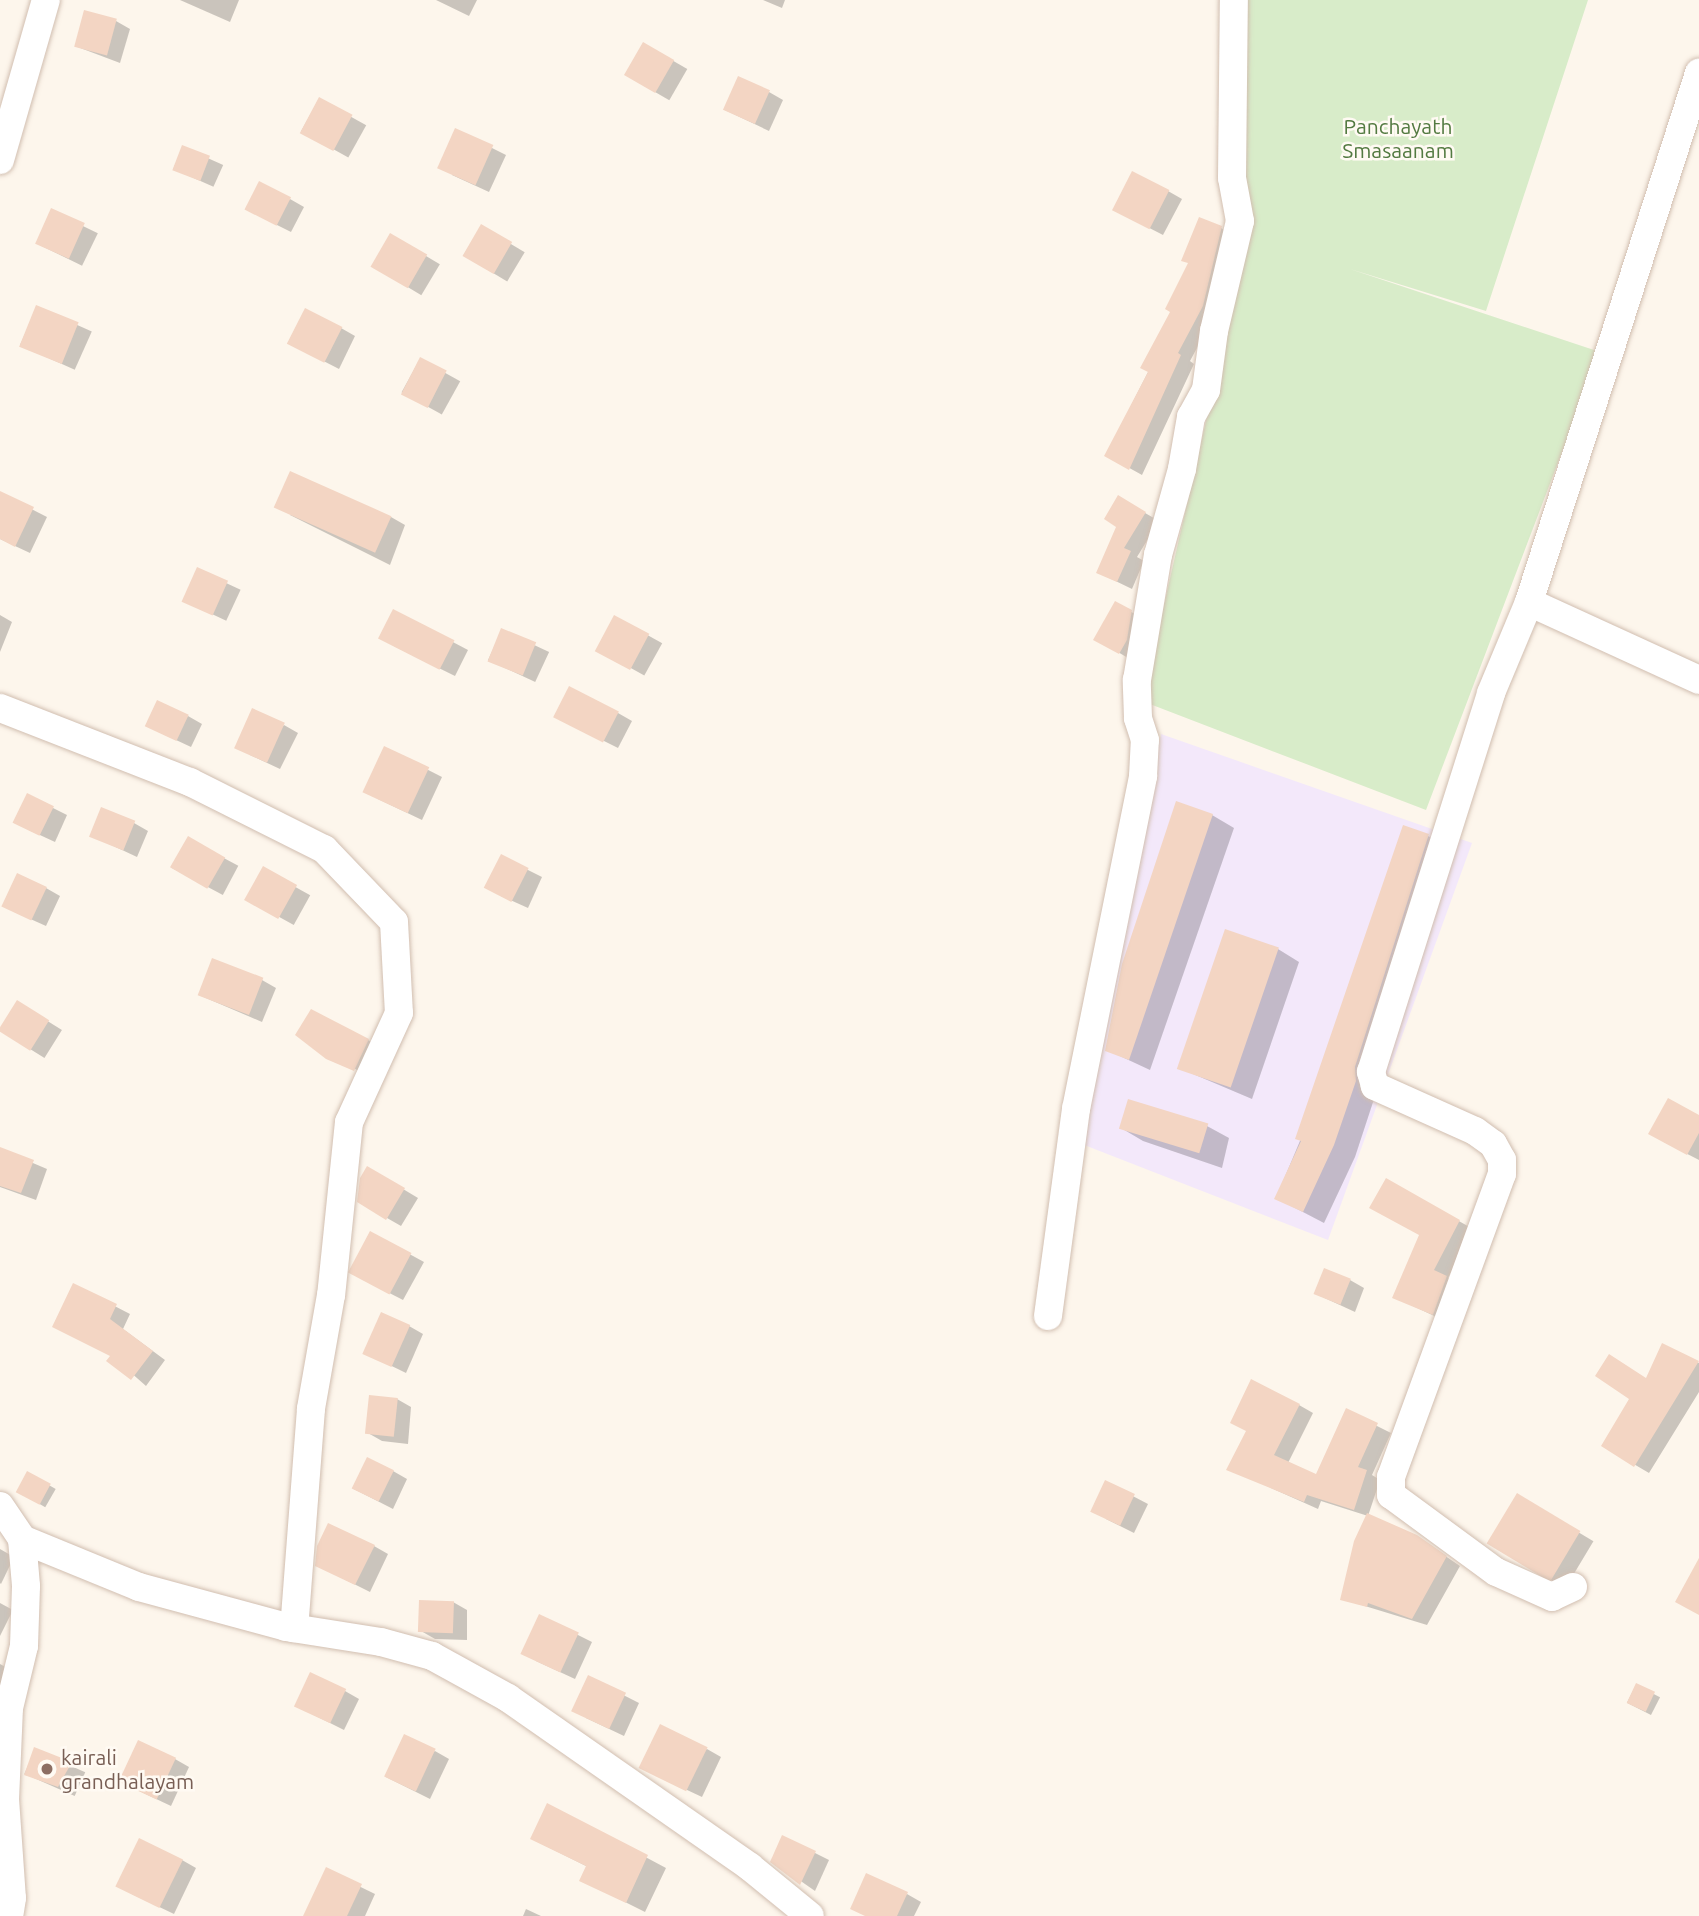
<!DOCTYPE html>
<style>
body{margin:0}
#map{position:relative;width:1699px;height:1916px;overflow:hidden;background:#fdf6ec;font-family:Ubuntu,sans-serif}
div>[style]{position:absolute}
.education>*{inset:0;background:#f3e8fa}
.green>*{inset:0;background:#d8ecc9}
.shadow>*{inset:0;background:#0003;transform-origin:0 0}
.building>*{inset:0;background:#f3d5c3;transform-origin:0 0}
.roads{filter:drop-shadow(0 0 2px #d1beb0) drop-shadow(0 0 2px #d1beb0)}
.minor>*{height:28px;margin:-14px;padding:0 14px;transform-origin:14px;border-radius:14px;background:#fff}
.dots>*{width:19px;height:19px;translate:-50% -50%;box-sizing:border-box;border:4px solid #fffaf3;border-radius:50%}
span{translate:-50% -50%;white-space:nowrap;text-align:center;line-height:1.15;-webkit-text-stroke:5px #fffaf3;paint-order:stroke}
.park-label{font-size:21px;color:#537a41}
.education-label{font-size:21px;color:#785e54}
.left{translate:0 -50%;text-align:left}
</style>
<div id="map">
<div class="education">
<div style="clip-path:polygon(1161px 734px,1472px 843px,1328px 1240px,1074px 1141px)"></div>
</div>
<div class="green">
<div style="clip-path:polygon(1237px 0,1588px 0,1486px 311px,1350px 269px,1600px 352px,1426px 810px,1142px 701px,1248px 237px)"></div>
</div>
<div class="shadow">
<div style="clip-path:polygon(180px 0,239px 0,230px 22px)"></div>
<div style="clip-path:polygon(436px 0,477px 0,469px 16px)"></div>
<div style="clip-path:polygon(763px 0,785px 0,782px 8px)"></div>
<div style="clip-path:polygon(116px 21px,130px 29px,120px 63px,75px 46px)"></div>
<div style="left:644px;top:44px;width:50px;height:36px;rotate:30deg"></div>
<div style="clip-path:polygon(769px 92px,783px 100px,769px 131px,725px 110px)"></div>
<div style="left:319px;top:99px;width:54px;height:37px;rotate:29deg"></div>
<div style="clip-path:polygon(456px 130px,506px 155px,489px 192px,452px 175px)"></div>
<div style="left:183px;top:147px;width:44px;height:24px;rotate:24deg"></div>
<div style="clip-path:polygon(1168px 191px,1182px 199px,1163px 235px,1128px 217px)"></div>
<div style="clip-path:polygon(290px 199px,304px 207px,291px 232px,261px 217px)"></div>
<div style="left:52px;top:211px;width:51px;height:36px;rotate:26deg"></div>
<div style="left:481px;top:226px;width:51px;height:34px;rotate:31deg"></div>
<div style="clip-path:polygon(1221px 228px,1234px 236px,1216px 313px,1190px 361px,1194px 364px,1142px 475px,1106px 455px)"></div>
<div style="left:391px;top:235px;width:57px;height:36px;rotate:31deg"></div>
<div style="left:37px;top:307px;width:60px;height:42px;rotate:24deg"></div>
<div style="clip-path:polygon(341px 328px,355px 336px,339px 369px,304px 351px)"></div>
<div style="left:420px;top:359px;width:46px;height:38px;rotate:29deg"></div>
<div style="clip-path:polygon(0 493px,47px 517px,30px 553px,0 539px)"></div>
<div style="clip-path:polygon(1119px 498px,1159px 521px,1137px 557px,1144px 561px,1132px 589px,1099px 573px,1118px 526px)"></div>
<div style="clip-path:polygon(290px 515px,391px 517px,405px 525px,390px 565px)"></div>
<div style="left:198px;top:570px;width:47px;height:34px;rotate:25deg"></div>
<div style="clip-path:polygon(1116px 603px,1145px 620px,1133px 661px,1096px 639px)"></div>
<div style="clip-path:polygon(394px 611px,468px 650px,455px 676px,394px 646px)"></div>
<div style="clip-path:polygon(0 615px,12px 622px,0 652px)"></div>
<div style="left:615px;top:617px;width:54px;height:37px;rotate:29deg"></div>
<div style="left:502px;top:630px;width:52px;height:33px;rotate:25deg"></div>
<div style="clip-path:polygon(618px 713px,632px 721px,618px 748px,568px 723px)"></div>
<div style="clip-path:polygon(188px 716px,202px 724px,191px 747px,161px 733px)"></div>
<div style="clip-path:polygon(284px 725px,298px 733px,280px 769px,250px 755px)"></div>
<div style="clip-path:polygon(385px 748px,442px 777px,422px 820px,378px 799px)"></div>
<div style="clip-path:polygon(27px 795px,67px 815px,55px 842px,29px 830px)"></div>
<div style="clip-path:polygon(1212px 815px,1234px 828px,1150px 1070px,1107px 1050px)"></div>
<div style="clip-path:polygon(134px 823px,148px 831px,137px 857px,90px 835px)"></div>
<div style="clip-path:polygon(1428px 836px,1449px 848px,1376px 1093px,1355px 1157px,1324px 1223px,1276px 1198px)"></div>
<div style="left:188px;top:839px;width:57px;height:33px;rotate:28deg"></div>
<div style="clip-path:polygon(502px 857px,542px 877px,528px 908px,501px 896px)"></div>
<div style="left:263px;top:869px;width:54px;height:34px;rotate:29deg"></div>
<div style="clip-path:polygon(46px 888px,60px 896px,46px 926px,17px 913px)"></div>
<div style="clip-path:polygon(1278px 949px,1299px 962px,1252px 1099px,1179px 1068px)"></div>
<div style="clip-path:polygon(262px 980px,276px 988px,262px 1022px,199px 995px)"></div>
<div style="left:17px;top:1002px;width:53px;height:33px;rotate:32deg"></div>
<div style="clip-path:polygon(297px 1035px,368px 1040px,382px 1048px,369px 1077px)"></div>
<div style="clip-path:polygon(1699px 1116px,1699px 1160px,1664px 1142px)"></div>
<div style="clip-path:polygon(1207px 1126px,1229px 1138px,1222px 1168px,1143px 1141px,1121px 1128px)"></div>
<div style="clip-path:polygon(0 1149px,47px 1169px,36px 1200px,0 1187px)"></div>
<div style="clip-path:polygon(368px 1168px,418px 1198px,401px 1226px,359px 1202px)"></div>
<div style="clip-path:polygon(1386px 1180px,1473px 1229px,1448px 1278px,1460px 1285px,1447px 1322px,1394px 1297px,1421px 1235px)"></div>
<div style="clip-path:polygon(371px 1233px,424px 1262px,403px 1300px,366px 1281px)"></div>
<div style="clip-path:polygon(1350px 1280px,1364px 1288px,1355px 1312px,1316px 1294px)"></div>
<div style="clip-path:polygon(74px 1285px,130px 1314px,123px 1329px,165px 1360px,146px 1386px,112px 1356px)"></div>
<div style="clip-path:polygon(409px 1326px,423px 1334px,406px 1373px,365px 1353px)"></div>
<div style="clip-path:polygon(1663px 1346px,1699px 1363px,1699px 1392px,1649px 1473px,1603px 1446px,1647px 1380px)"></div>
<div style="clip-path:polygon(397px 1399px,411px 1407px,408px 1444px,382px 1441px,368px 1433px)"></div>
<div style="clip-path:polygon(1299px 1405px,1313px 1413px,1288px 1463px,1317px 1476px,1347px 1411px,1391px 1433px,1372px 1475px,1380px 1480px,1368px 1516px,1416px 1536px,1460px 1566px,1427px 1625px,1342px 1599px,1368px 1516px,1321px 1501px,1318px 1509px,1229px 1469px)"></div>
<div style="clip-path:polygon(393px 1471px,407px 1479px,393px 1509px,354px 1489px)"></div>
<div style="left:28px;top:1473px;width:32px;height:21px;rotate:30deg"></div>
<div style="clip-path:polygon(1106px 1482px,1148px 1504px,1134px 1533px,1106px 1519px)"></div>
<div style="left:1518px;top:1496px;width:88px;height:55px;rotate:31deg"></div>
<div style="clip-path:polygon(374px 1546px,388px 1554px,370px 1592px,332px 1573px)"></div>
<div style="clip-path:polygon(0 1549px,14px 1557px,1px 1584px,0 1583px)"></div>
<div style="clip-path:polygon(453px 1602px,467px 1610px,467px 1640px,435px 1639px,421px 1631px)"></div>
<div style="clip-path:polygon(0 1603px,13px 1610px,0 1636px)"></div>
<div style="clip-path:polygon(540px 1616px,592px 1642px,575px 1679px,536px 1661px)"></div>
<div style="clip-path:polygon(0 1664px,15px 1672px,0 1704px)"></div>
<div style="clip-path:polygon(588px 1677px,639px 1703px,624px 1736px,586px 1718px)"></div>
<div style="left:1636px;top:1685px;width:27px;height:20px;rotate:27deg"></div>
<div style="clip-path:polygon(345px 1691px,359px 1699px,344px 1730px,310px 1713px)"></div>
<div style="clip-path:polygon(707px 1749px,721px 1757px,702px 1797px,655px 1775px)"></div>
<div style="left:35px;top:1750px;width:55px;height:26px;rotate:24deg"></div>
<div style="clip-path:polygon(435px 1751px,449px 1759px,430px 1799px,386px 1777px)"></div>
<div style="clip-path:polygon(175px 1759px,189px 1767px,171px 1806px,135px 1789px)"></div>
<div style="clip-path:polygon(548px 1805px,666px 1868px,645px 1912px,581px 1880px,588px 1867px,532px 1839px)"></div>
<div style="clip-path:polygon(783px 1837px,829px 1860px,815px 1891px,772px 1861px)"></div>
<div style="clip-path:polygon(182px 1860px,196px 1868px,174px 1914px,132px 1894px)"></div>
<div style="clip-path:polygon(326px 1870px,375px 1894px,365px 1916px,317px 1916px)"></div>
<div style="clip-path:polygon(907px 1894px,921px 1902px,914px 1916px,866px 1916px)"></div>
<div style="clip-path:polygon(526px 1909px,541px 1916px,523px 1916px)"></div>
</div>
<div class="building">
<div style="left:84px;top:10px;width:34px;height:38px;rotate:15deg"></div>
<div style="left:643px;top:42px;width:36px;height:38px;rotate:30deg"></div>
<div style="left:738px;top:76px;width:35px;height:37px;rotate:24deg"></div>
<div style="left:319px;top:97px;width:38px;height:41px;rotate:28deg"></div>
<div style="left:455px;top:128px;width:42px;height:44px;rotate:24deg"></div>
<div style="left:182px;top:145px;width:30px;height:27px;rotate:21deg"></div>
<div style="left:1132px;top:171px;width:42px;height:44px;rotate:27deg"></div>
<div style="left:259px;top:181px;width:36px;height:32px;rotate:27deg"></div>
<div style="left:51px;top:208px;width:37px;height:39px;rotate:24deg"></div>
<div style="clip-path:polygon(1199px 217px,1222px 226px,1203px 306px,1178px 353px,1181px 355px,1129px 470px,1104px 456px,1148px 372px,1140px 368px,1170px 312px,1165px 309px,1188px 263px,1181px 261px)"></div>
<div style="left:481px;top:224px;width:36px;height:37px;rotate:30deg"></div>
<div style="left:390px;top:233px;width:43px;height:39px;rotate:30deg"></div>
<div style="left:36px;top:305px;width:46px;height:45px;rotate:22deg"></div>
<div style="left:305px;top:308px;width:42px;height:40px;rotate:27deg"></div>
<div style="left:420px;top:357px;width:30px;height:42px;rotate:27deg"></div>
<div style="left:290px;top:471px;width:111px;height:40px;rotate:24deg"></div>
<div style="clip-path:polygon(0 491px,34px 507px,15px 547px,0 539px)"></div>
<div style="clip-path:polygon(1118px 495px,1146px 512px,1124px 548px,1131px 551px,1117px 582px,1096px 573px,1116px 527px,1104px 519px)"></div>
<div style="left:197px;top:567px;width:34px;height:38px;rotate:24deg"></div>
<div style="clip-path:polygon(1115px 601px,1132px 610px,1127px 640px,1119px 654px,1093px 640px)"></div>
<div style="left:393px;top:609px;width:69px;height:33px;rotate:27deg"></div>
<div style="left:614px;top:615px;width:40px;height:41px;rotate:28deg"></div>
<div style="left:501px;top:628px;width:38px;height:36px;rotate:22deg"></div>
<div style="left:569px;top:686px;width:56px;height:35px;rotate:27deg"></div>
<div style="left:157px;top:700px;width:35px;height:29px;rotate:25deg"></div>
<div style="left:252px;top:708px;width:36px;height:44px;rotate:24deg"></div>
<div style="left:384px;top:746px;width:50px;height:51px;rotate:25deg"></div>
<div style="left:27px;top:793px;width:30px;height:33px;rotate:26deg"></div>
<div style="clip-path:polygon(1176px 801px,1213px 814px,1129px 1060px,1105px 1051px,1122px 964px)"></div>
<div style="left:101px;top:807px;width:37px;height:32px;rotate:22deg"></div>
<div style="clip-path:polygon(1403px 825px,1429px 834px,1355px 1067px,1356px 1081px,1334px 1145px,1303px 1212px,1274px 1199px,1301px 1141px,1295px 1139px)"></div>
<div style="left:188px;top:836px;width:43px;height:36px;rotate:30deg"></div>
<div style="left:501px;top:854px;width:31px;height:38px;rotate:27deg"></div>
<div style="left:263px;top:866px;width:39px;height:39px;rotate:29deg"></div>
<div style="left:17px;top:873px;width:33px;height:37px;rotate:25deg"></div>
<div style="left:1225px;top:929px;width:57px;height:148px;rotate:19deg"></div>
<div style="left:212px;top:958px;width:55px;height:40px;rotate:21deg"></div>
<div style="left:17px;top:1000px;width:38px;height:36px;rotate:32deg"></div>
<div style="clip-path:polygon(311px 1009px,369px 1039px,354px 1071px,326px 1059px,295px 1035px)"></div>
<div style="clip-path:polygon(1668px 1098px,1699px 1115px,1699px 1133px,1687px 1155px,1648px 1134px)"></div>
<div style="left:1128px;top:1099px;width:84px;height:31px;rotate:17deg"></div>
<div style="clip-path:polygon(0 1147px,34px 1160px,21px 1193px,0 1186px)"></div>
<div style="clip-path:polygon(367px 1166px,405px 1188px,386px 1220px,357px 1202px,360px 1178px)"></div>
<div style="clip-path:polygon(1386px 1178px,1460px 1220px,1434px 1270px,1447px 1276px,1433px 1315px,1392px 1298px,1419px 1235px,1369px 1208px)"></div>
<div style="left:370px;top:1231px;width:47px;height:47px;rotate:28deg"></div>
<div style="left:1324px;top:1268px;width:29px;height:28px;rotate:22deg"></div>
<div style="clip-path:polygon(73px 1283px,117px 1304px,110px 1319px,153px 1351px,131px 1380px,106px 1361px,110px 1356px,52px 1327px)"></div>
<div style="left:381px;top:1312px;width:32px;height:46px;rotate:24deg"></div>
<div style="clip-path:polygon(1662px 1343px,1699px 1361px,1634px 1467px,1601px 1446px,1629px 1399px,1595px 1376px,1609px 1354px,1646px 1378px)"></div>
<div style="clip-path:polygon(1251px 1379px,1300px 1404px,1274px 1455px,1316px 1474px,1346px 1408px,1378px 1423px,1358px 1467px,1367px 1470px,1354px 1510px,1307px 1495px,1304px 1502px,1226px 1470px,1246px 1431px,1230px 1423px)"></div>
<div style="left:369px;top:1395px;width:29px;height:39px;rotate:6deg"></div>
<div style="left:367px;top:1457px;width:30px;height:35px;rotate:26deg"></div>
<div style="left:27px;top:1471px;width:27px;height:24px;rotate:28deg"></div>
<div style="left:1105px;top:1480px;width:33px;height:35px;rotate:25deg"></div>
<div style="left:1517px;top:1493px;width:74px;height:59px;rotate:31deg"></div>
<div style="clip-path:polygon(1367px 1513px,1417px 1535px,1447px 1556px,1412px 1619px,1368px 1603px,1367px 1607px,1340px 1600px,1354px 1541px)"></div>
<div style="clip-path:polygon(328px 1523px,375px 1545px,355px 1585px,315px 1566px,317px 1546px)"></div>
<div style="clip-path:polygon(1699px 1558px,1699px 1615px,1675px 1602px)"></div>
<div style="left:419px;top:1600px;width:35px;height:32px;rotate:2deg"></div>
<div style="left:539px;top:1614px;width:44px;height:44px;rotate:25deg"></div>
<div style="left:310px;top:1672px;width:40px;height:38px;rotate:25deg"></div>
<div style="left:588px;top:1675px;width:42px;height:40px;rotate:25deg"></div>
<div style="left:1636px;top:1683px;width:21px;height:22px;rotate:25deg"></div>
<div style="left:660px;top:1724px;width:53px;height:49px;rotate:26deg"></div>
<div style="left:404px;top:1734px;width:35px;height:47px;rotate:25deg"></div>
<div style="left:138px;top:1740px;width:42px;height:46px;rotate:25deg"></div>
<div style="clip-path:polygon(34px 1747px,72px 1762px,58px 1787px,24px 1775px)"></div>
<div style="clip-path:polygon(547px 1803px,648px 1855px,626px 1903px,579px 1881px,586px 1866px,530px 1839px)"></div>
<div style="clip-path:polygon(782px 1835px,816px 1851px,800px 1885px,770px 1862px)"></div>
<div style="left:139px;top:1838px;width:49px;height:54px;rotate:26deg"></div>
<div style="clip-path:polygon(326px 1867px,362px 1884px,347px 1916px,303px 1916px)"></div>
<div style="clip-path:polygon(866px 1873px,908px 1892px,897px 1916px,865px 1916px,850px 1909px)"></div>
</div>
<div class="roads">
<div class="minor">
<div style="left:0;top:160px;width:166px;rotate:-74deg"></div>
<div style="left:1529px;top:602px;width:187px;rotate:24.6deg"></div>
<div style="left:0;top:708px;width:204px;rotate:21.3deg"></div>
<div style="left:190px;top:782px;width:150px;rotate:26.6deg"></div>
<div style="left:324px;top:849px;width:101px;rotate:46.2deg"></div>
<div style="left:394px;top:922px;width:91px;rotate:86.9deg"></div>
<div style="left:399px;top:1013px;width:120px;rotate:114.6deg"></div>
<div style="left:349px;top:1122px;width:174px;rotate:95.9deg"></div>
<div style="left:331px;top:1295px;width:116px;rotate:100deg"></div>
<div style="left:311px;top:1409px;width:220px;rotate:94.4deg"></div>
<div style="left:1048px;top:1316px;width:209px;rotate:-82.3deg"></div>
<div style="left:1076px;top:1109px;width:340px;rotate:-78.6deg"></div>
<div style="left:1143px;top:776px;width:36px;rotate:-87deg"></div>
<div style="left:1145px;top:740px;width:23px;rotate:-108deg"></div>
<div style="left:1138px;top:718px;width:38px;rotate:-92deg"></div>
<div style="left:1137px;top:680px;width:127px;rotate:-80.5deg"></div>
<div style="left:1158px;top:555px;width:89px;rotate:-74.4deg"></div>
<div style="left:1182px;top:469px;width:53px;rotate:-80.2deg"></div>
<div style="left:1191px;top:417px;width:31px;rotate:-61deg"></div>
<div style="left:1206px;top:390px;width:60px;rotate:-82.3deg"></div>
<div style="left:1214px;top:331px;width:113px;rotate:-76.7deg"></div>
<div style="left:1240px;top:221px;width:44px;rotate:-100.5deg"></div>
<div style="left:1232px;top:178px;width:178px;rotate:-89.4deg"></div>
<div style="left:0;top:1506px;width:40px;rotate:56deg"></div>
<div style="left:22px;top:1539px;width:47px;rotate:85.1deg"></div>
<div style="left:26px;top:1586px;width:60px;rotate:91.9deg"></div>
<div style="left:24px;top:1646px;width:64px;rotate:103.6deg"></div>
<div style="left:9px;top:1708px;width:91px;rotate:92.5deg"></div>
<div style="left:5px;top:1799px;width:99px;rotate:86deg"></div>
<div style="left:12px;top:1898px;width:18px;rotate:99deg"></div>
<div style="left:22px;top:1539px;width:126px;rotate:22.3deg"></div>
<div style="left:139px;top:1587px;width:152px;rotate:15.2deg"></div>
<div style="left:286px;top:1627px;width:96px;rotate:9deg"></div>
<div style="left:381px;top:1642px;width:53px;rotate:15.4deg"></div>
<div style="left:432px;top:1656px;width:87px;rotate:28.9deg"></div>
<div style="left:508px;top:1698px;width:295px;rotate:34.9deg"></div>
<div style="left:750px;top:1867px;width:77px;rotate:39.2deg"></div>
<div style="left:1573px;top:1587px;width:23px;rotate:155deg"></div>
<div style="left:1552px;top:1597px;width:61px;rotate:-155.9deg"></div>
<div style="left:1496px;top:1572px;width:130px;rotate:-143.7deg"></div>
<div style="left:1391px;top:1495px;width:18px;rotate:-90deg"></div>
<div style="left:1391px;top:1477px;width:323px;rotate:-69.9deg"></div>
<div style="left:1502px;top:1174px;width:14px;rotate:-90deg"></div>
<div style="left:1502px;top:1160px;width:18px;rotate:-119deg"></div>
<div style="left:1493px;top:1144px;width:22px;rotate:-144deg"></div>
<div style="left:1475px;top:1131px;width:110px;rotate:-155.8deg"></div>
<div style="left:1375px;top:1086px;width:15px;rotate:-106deg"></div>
<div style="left:1371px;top:1072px;width:398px;rotate:-72.4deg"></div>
<div style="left:1491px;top:693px;width:99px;rotate:-67.3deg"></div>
<div style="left:1529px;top:602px;width:556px;rotate:-72.18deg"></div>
</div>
</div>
<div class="dots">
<div style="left:47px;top:1769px;background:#8d6e63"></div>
</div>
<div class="park-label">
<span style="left:1398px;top:138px">Panchayath<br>Smasaanam</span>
</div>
<div class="education-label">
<span class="left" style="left:61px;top:1769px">kairali<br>grandhalayam</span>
</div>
</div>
